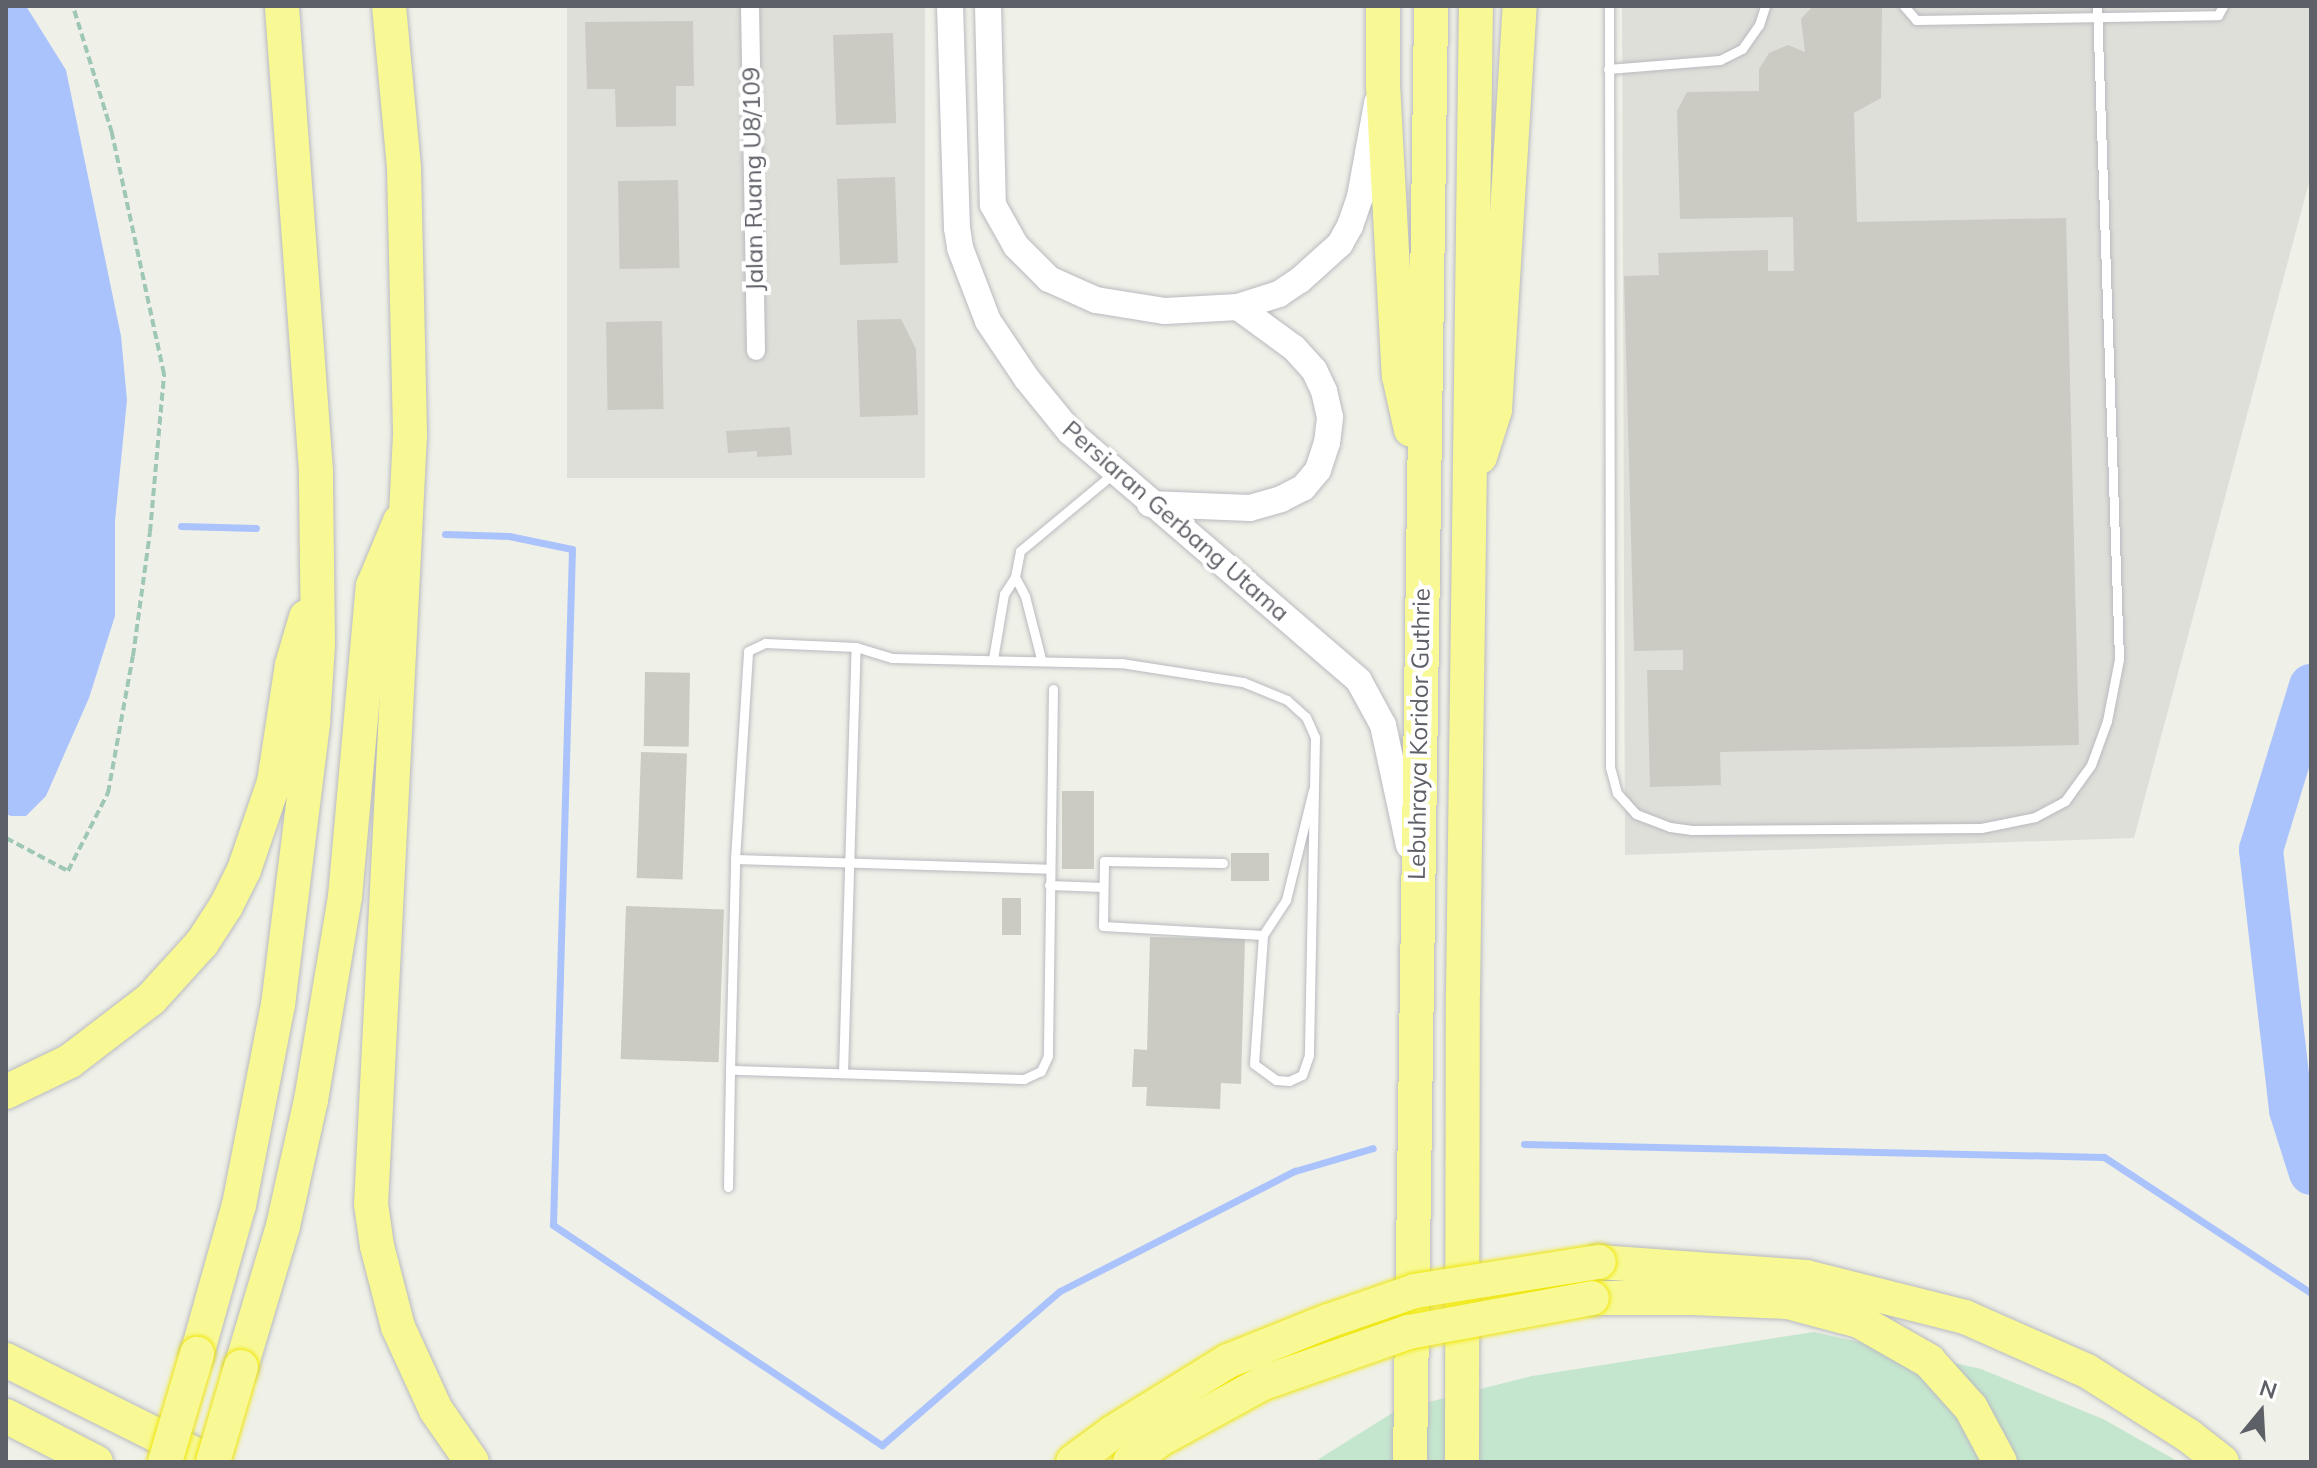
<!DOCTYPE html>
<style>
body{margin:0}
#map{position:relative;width:2317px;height:1468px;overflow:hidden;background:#eff0e7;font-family:Mulish,sans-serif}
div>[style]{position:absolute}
.industrial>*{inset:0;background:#dfdfd9;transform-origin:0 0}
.green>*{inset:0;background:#c5e6ce}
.water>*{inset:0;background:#abc3fc}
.stream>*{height:7px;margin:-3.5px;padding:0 3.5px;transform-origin:3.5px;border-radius:3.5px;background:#abc3fc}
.river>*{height:44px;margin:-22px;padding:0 22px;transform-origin:22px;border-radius:22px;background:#abc3fc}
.building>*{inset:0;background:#cbcbc3;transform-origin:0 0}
.path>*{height:4px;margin-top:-2px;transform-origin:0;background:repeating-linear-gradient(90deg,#9ec7b5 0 8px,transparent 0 12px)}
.roads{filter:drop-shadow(0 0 2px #b9bac0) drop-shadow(0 0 2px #b9bac0)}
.lane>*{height:9px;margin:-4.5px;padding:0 4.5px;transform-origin:4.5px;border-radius:4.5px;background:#fff}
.street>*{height:18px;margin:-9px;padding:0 9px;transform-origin:9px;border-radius:9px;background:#fff}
.secondary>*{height:26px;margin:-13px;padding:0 13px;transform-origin:13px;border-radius:13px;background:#fff}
.highway>*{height:34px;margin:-17px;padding:0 17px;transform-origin:17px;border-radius:17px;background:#f8f995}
.bridges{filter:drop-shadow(0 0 2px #efe608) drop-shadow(0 0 2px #efe608)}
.highway-bridge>*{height:34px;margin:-17px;padding:0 17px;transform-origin:17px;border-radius:17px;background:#f8f995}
span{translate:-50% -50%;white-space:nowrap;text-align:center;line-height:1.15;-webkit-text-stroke:8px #fff;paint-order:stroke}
.street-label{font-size:24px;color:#5e6067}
.frame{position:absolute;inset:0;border:8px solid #5e6067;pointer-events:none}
.north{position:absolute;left:2221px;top:1372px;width:80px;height:80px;-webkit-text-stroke:6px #fff;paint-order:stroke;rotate:18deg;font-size:22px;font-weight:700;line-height:32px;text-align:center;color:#5e6067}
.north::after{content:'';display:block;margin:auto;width:28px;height:36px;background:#5e6067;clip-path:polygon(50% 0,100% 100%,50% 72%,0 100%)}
</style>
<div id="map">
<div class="industrial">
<div style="left:567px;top:6px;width:358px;height:472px"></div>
<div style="clip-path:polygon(1622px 6px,2311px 6px,2311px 175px,2134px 838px,1625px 855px)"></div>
</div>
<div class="green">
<div style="clip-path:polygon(1814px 1332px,1981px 1369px,2103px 1419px,2179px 1462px,1314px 1462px,1397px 1410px,1532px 1376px)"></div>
</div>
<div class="water">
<div style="clip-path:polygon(6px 6px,26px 6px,66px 70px,121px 336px,127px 400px,115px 521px,115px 616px,89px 698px,46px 796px,26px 816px,11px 816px,6px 814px)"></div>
</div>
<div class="stream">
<div style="left:181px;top:526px;width:75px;rotate:1.5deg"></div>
<div style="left:445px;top:534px;width:64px;rotate:1.8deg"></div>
<div style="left:509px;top:536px;width:64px;rotate:11.7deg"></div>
<div style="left:572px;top:549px;width:676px;rotate:91.61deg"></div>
<div style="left:553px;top:1225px;width:396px;rotate:33.8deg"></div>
<div style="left:882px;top:1445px;width:235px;rotate:-40.9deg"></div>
<div style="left:1060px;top:1291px;width:264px;rotate:-27.1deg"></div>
<div style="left:1295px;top:1171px;width:81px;rotate:-16.4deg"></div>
<div style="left:1524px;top:1144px;width:580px;rotate:1.28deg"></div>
<div style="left:2104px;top:1157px;width:248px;rotate:33.3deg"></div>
</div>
<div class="river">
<div style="left:2311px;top:686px;width:171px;rotate:107deg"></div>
<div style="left:2261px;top:850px;width:262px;rotate:83.4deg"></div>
<div style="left:2291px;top:1110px;width:66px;rotate:72.4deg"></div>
</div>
<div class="building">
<div style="clip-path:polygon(1813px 6px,1882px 8px,1881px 98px,1854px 113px,1857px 222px,2066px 218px,2079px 745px,1720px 752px,1721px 785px,1650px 787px,1647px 670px,1683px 670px,1683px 650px,1634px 651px,1624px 276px,1659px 275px,1658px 253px,1768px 250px,1768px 271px,1794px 271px,1793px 217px,1680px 219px,1677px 111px,1687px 92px,1759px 91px,1759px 69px,1769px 53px,1788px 45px,1805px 52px,1801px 19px)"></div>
<div style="clip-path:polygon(693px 21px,694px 86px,676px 86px,676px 126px,616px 127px,615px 89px,587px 89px,585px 22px)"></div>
<div style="left:893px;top:33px;width:90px;height:60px;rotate:88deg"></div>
<div style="left:895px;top:177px;width:86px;height:58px;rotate:88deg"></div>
<div style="left:678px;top:180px;width:88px;height:60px;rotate:89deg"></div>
<div style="clip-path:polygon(901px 319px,916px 349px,918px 415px,860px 417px,857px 320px)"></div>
<div style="left:662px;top:321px;width:88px;height:56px;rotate:89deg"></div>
<div style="clip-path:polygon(790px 427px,792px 455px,757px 457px,757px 451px,728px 453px,726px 431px)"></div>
<div style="left:645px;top:672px;width:45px;height:74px;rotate:1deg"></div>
<div style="left:641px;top:752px;width:46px;height:126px;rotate:2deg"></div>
<div style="left:1062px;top:791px;width:32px;height:78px"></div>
<div style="left:1231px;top:853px;width:38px;height:28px"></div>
<div style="left:1002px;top:898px;width:19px;height:37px"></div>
<div style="left:626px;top:906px;width:98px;height:153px;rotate:2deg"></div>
<div style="clip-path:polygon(1150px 937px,1245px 939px,1241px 1084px,1221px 1083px,1220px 1109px,1146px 1106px,1147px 1087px,1132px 1087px,1134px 1049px,1147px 1050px)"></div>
</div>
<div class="path">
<div style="left:6px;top:838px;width:70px;rotate:28deg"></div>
<div style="left:68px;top:871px;width:88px;rotate:-62.9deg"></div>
<div style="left:108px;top:793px;width:139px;rotate:-79.7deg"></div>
<div style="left:133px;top:656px;width:125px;rotate:-82.2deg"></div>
<div style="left:150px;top:532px;width:159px;rotate:-84.9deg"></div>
<div style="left:164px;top:374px;width:247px;rotate:-102.2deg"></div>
<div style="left:112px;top:133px;width:133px;rotate:-107.1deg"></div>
</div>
<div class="roads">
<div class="lane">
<div style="left:1609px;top:6px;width:761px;rotate:89.92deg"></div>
<div style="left:1610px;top:767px;width:27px;rotate:75deg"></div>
<div style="left:1617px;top:793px;width:28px;rotate:48deg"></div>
<div style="left:1636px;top:814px;width:36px;rotate:21deg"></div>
<div style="left:1670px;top:827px;width:22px;rotate:8deg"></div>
<div style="left:1692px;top:830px;width:289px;rotate:-0.4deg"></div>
<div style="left:1981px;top:828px;width:55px;rotate:-11.5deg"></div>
<div style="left:2035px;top:817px;width:34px;rotate:-28deg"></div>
<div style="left:2065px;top:801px;width:44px;rotate:-54.2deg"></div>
<div style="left:2091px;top:765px;width:47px;rotate:-70deg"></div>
<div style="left:2107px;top:721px;width:63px;rotate:-79deg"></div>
<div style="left:2119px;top:659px;width:653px;rotate:-91.93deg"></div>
<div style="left:1904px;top:6px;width:18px;rotate:49deg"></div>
<div style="left:1916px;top:20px;width:302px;rotate:-0.9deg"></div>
<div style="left:2218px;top:15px;width:10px;rotate:-61deg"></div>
<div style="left:1608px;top:69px;width:112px;rotate:-4.6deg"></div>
<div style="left:1720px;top:60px;width:25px;rotate:-27deg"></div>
<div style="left:1742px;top:49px;width:29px;rotate:-55deg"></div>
<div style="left:1759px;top:25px;width:20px;rotate:-72deg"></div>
<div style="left:1015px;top:577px;width:21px;rotate:62deg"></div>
<div style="left:1025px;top:596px;width:65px;rotate:75.7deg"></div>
<div style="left:993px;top:659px;width:66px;rotate:-80.4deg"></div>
<div style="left:1004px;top:594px;width:20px;rotate:-57deg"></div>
<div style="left:1015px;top:577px;width:26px;rotate:-79deg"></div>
<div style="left:1020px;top:551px;width:124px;rotate:-39.7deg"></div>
<div style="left:1053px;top:689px;width:367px;rotate:90.8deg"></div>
<div style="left:1048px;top:1056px;width:17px;rotate:115deg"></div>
<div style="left:1041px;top:1071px;width:19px;rotate:155deg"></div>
<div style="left:1024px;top:1079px;width:294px;rotate:-178.2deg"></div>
<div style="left:730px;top:1070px;width:211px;rotate:-88.6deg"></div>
<div style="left:735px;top:859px;width:208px;rotate:-86.4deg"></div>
<div style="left:748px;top:651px;width:19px;rotate:-25deg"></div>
<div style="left:765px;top:643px;width:91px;rotate:2.5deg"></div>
<div style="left:856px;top:647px;width:38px;rotate:17deg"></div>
<div style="left:892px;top:658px;width:229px;rotate:1.3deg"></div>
<div style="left:1121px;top:663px;width:123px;rotate:8.9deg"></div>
<div style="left:1243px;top:682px;width:48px;rotate:22.2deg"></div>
<div style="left:1287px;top:700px;width:25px;rotate:42deg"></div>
<div style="left:1306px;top:717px;width:22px;rotate:66deg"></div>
<div style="left:1315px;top:737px;width:318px;rotate:91.1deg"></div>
<div style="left:1309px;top:1055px;width:21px;rotate:109deg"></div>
<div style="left:1302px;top:1075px;width:14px;rotate:155deg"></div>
<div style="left:1289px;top:1081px;width:13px;rotate:-176deg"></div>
<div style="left:1276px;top:1080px;width:27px;rotate:-144deg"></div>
<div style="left:1254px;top:1064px;width:129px;rotate:-86deg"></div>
<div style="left:1263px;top:935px;width:42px;rotate:-56.7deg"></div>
<div style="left:1286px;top:900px;width:113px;rotate:-76.2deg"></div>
<div style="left:735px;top:859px;width:314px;rotate:1.8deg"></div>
<div style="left:1223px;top:863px;width:119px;rotate:-179deg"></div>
<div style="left:1104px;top:861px;width:65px;rotate:90.9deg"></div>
<div style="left:1103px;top:926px;width:160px;rotate:3.2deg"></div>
<div style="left:1049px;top:885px;width:54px;rotate:2.1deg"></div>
<div style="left:843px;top:1073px;width:426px;rotate:-88.3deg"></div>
<div style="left:728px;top:1187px;width:117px;rotate:-89deg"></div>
</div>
<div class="street">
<div style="left:750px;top:6px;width:345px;rotate:89deg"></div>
</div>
<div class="secondary">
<div style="left:950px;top:6px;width:222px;rotate:88.2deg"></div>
<div style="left:957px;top:228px;width:20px;rotate:81deg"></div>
<div style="left:960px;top:248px;width:78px;rotate:69deg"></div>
<div style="left:988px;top:321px;width:70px;rotate:56.1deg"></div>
<div style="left:1027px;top:379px;width:68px;rotate:50.9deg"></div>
<div style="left:1070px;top:432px;width:381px;rotate:40.7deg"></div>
<div style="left:1359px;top:681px;width:50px;rotate:61.4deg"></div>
<div style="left:1383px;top:725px;width:123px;rotate:77.8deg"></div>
<div style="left:988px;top:6px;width:199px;rotate:88.6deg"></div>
<div style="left:993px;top:205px;width:47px;rotate:60.7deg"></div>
<div style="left:1016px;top:246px;width:47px;rotate:45deg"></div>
<div style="left:1049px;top:279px;width:51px;rotate:24.1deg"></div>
<div style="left:1096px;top:300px;width:70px;rotate:9.1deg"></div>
<div style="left:1165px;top:311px;width:73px;rotate:-3.1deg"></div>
<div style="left:1238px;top:307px;width:43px;rotate:-17.6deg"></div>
<div style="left:1279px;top:294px;width:25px;rotate:-34deg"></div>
<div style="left:1300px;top:280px;width:54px;rotate:-42deg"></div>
<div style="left:1340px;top:244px;width:21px;rotate:-61deg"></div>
<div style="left:1350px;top:226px;width:31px;rotate:-71deg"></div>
<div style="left:1360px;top:197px;width:96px;rotate:-79.7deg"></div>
<div style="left:1150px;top:504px;width:100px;rotate:2.3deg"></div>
<div style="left:1250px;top:508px;width:32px;rotate:-16deg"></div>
<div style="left:1281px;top:499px;width:25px;rotate:-27deg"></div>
<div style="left:1303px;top:488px;width:23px;rotate:-50deg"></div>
<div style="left:1318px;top:470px;width:28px;rotate:-72deg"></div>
<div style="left:1327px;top:443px;width:26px;rotate:-83deg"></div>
<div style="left:1330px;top:417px;width:27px;rotate:-103deg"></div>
<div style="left:1324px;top:391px;width:23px;rotate:-115deg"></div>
<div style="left:1314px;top:370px;width:30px;rotate:-132deg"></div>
<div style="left:1294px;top:348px;width:69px;rotate:-143.8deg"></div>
</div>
<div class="highway">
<div style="left:389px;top:6px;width:163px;rotate:84.7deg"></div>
<div style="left:404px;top:168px;width:267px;rotate:88.7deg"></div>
<div style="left:410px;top:435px;width:770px;rotate:92.9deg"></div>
<div style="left:371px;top:1204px;width:42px;rotate:81.9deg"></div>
<div style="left:377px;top:1246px;width:84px;rotate:75.5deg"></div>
<div style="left:398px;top:1327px;width:91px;rotate:65.4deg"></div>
<div style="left:436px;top:1410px;width:63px;rotate:55.3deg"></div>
<div style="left:1383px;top:6px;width:79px;rotate:90deg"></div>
<div style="left:1383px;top:85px;width:291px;rotate:86.9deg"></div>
<div style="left:1399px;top:376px;width:55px;rotate:77.5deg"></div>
<div style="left:1480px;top:457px;width:49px;rotate:-72.3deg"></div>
<div style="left:1495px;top:410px;width:405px;rotate:-86.5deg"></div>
<div style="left:6px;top:1092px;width:71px;rotate:-25.8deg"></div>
<div style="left:70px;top:1061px;width:102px;rotate:-37.4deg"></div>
<div style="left:151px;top:999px;width:76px;rotate:-47.7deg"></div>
<div style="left:202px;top:943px;width:44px;rotate:-57deg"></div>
<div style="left:226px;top:906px;width:40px;rotate:-63.4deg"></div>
<div style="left:244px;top:870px;width:93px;rotate:-71.2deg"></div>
<div style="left:274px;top:782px;width:118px;rotate:-81.3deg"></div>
<div style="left:292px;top:665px;width:50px;rotate:-73.7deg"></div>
<div style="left:1599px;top:1262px;width:208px;rotate:4.1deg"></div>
<div style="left:1806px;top:1277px;width:164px;rotate:14.1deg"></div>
<div style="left:1965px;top:1317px;width:133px;rotate:23.9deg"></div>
<div style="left:2087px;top:1371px;width:121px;rotate:32.5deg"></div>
<div style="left:2189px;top:1436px;width:42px;rotate:38.2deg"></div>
<div style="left:1592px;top:1298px;width:100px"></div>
<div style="left:1692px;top:1298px;width:96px;rotate:2.4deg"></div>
<div style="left:1788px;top:1302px;width:73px;rotate:15deg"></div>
<div style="left:1859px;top:1321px;width:81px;rotate:29.7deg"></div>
<div style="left:1929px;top:1361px;width:63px;rotate:48.2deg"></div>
<div style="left:1971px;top:1408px;width:61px;rotate:61.8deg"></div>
<div style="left:197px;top:1354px;width:155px;rotate:-74.3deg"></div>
<div style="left:239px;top:1205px;width:204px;rotate:-79deg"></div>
<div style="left:278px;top:1005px;width:285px;rotate:-82.9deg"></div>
<div style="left:313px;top:722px;width:77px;rotate:-86.3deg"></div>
<div style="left:318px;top:645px;width:174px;rotate:-90.7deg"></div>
<div style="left:316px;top:471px;width:466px;rotate:-94.2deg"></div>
<div style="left:6px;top:1360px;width:229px;rotate:26.5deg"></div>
<div style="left:241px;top:1367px;width:147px;rotate:-73.4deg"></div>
<div style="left:283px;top:1226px;width:129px;rotate:-77.5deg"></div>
<div style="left:311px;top:1100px;width:206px;rotate:-80.5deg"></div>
<div style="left:345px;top:897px;width:312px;rotate:-84.9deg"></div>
<div style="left:373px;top:586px;width:70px;rotate:-67.4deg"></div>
<div style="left:6px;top:1416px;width:101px;rotate:27.1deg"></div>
<div style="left:1410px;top:1462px;width:1456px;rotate:-89.17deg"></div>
<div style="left:1462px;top:1462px;width:469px;rotate:-89.9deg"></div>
<div style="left:1463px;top:993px;width:987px;rotate:-89.25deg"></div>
</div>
</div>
<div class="bridges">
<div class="highway-bridge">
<div style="left:165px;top:1462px;width:113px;rotate:-73.5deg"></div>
<div style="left:213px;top:1462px;width:99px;rotate:-73.6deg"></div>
<div style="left:1073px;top:1462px;width:49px;rotate:-36.6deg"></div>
<div style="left:1112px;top:1433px;width:137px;rotate:-31.8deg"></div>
<div style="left:1228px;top:1361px;width:108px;rotate:-21.8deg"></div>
<div style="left:1328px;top:1321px;width:92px;rotate:-19deg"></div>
<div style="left:1415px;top:1291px;width:186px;rotate:-9deg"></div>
<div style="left:1130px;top:1462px;width:36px;rotate:-37deg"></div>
<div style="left:1159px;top:1440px;width:119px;rotate:-28.7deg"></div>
<div style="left:1263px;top:1383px;width:155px;rotate:-19.3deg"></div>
<div style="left:1409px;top:1332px;width:186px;rotate:-10.5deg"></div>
</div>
</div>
<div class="street-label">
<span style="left:753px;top:179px;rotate:-91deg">Jalan Ruang U8/109</span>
<span style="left:1176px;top:521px;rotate:41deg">Persiaran Gerbang Utama</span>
<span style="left:1419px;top:734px;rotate:-89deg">Lebuhraya Koridor Guthrie</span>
</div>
<div class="frame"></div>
<div class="north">N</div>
</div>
